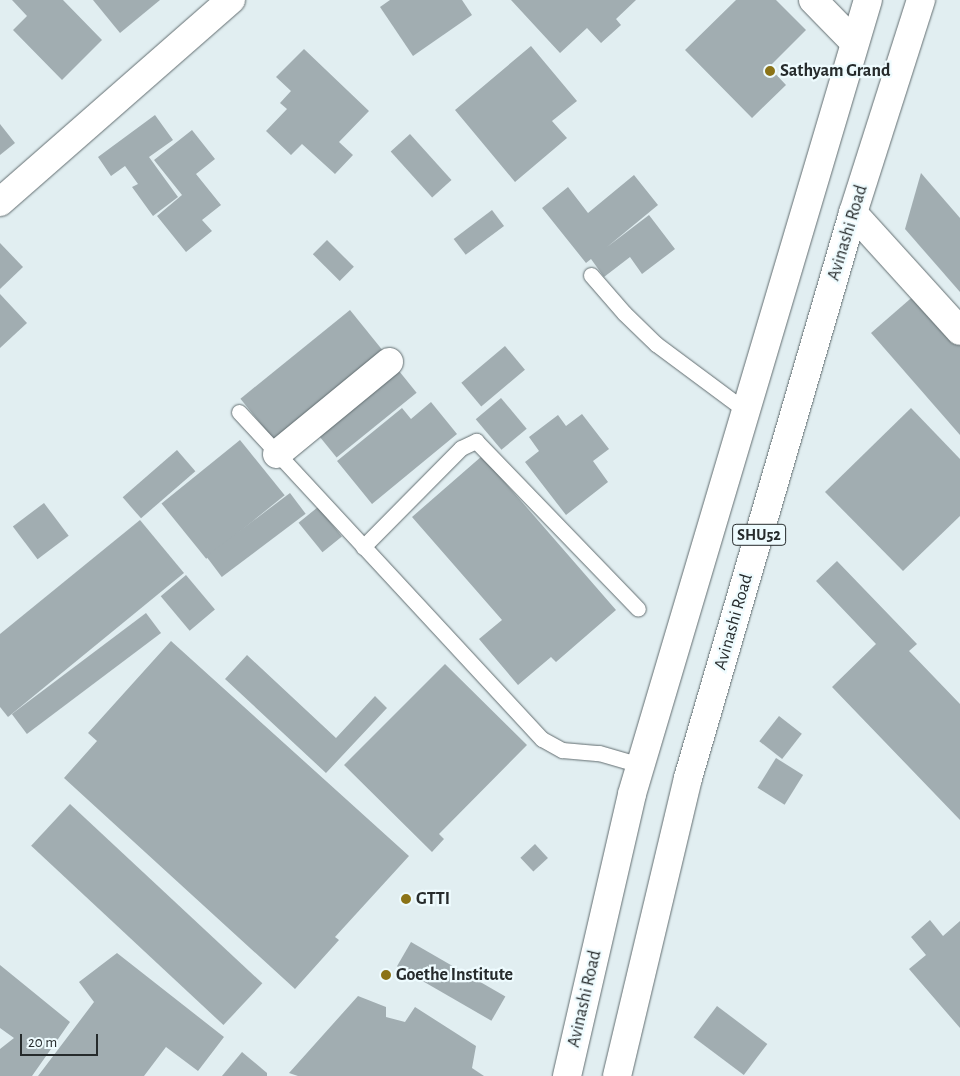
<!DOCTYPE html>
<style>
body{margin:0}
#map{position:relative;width:960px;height:1076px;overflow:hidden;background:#e1eef1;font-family:"Alegreya Sans",sans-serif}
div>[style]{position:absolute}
.building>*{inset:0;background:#a1adb1;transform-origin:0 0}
.roads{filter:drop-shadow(0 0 1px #626d70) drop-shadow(0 0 1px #626d70)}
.lane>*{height:15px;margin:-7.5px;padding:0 7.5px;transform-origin:7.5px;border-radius:7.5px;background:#fff}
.street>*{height:28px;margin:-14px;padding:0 14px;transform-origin:14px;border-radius:14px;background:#fff}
.secondary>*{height:28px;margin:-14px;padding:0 14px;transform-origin:14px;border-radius:14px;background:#fff}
.primary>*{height:28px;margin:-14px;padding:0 14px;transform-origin:14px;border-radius:14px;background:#fff}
.dots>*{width:14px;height:14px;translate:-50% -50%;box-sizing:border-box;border:2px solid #eefbfe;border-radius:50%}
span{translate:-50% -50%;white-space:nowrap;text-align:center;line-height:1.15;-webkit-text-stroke:4.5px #eefbfe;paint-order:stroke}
.shield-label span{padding:1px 4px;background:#eefbfe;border:1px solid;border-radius:4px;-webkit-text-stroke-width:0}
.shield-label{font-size:16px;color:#262b2c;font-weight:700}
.poi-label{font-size:18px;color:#262b2c;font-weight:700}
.left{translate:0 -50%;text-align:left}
.street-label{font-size:18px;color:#262b2c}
.scale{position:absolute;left:20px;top:1034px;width:78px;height:22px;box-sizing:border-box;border:2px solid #262b2c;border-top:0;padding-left:6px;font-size:15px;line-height:18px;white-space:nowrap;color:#262b2c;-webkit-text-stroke:4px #eefbfe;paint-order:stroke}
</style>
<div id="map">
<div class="building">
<div style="clip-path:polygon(12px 0,63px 0,102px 40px,62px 80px,13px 30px,27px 16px)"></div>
<div style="clip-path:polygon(93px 0,160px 0,120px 33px)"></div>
<div style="clip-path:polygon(390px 0,462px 0,472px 15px,413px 56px,380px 7px)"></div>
<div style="clip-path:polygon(511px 0,636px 0,616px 19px,621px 25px,601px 43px,587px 28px,560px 53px)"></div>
<div style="clip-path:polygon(736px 0,776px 0,806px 30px,769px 67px,786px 85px,752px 118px,685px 50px)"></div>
<div style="clip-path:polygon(531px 46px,577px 101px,552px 121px,567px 138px,515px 182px,455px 110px)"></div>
<div style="clip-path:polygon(304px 49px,369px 111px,339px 142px,353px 155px,335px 174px,302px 144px,291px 155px,266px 131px,287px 109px,280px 103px,291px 91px,276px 77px)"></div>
<div style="clip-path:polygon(155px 115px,173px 140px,149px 157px,178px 197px,153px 216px,132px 187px,138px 184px,125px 166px,111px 176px,98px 157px)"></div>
<div style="clip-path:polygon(0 124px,15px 143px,0 155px)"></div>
<div style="clip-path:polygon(192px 130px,215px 159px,196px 174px,221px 205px,202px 220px,212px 231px,186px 252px,157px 216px,182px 195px,154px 160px)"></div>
<div style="left:410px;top:134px;width:62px;height:26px;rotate:48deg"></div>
<div style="clip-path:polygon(921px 173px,960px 218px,960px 292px,905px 229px)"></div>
<div style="clip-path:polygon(634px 175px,658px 205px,607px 247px,649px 215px,675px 249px,642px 274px,630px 257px,604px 277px,591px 259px,586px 263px,542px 208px,568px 187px,588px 213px)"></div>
<div style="left:492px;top:210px;width:20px;height:48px;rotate:53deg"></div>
<div style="left:327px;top:240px;width:38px;height:20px;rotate:45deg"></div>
<div style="clip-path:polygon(0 243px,23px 267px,0 289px)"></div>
<div style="clip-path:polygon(917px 293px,960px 342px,960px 435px,871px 333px)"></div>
<div style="clip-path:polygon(0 294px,27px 323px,0 348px)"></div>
<div style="left:350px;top:310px;width:53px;height:141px;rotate:51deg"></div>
<div style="left:505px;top:346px;width:31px;height:57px;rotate:50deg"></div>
<div style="left:399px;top:371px;width:28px;height:103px;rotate:51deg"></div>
<div style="left:501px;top:398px;width:40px;height:33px;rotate:50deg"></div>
<div style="clip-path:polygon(431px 402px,457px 434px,372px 504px,337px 461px,402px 408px,411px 419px)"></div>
<div style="clip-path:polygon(911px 408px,960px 459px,960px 516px,903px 571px,825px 492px)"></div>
<div style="clip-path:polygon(582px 414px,609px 449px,593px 461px,608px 482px,566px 515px,525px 462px,539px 451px,529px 437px,558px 415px,566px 426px)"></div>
<div style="left:240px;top:440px;width:71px;height:101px;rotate:51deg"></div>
<div style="left:177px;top:450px;width:28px;height:72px;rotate:49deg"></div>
<div style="clip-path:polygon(482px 456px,616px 610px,556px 662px,551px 657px,518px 685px,479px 639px,502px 620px,412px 517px)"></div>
<div style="left:290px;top:493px;width:26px;height:105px;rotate:53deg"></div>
<div style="left:44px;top:503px;width:41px;height:39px;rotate:53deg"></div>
<div style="left:318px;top:507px;width:38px;height:25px;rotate:51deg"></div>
<div style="clip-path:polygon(140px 520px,184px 573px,8px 717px,0 707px,0 634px)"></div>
<div style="clip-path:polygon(837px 561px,917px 644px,909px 651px,960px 704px,960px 820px,832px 687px,876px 644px,816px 581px)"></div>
<div style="left:186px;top:575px;width:45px;height:33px;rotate:50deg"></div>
<div style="left:146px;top:613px;width:25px;height:168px;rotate:53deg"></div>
<div style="clip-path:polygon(171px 641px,409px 856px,335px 937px,339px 940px,295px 989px,64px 778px,97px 741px,88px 733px)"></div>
<div style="clip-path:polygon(247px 655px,336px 738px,375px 696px,387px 708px,326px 773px,225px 679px)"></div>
<div style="clip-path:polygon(445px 664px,527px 745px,439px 834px,444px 839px,432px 852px,344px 765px)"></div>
<div style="left:779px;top:716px;width:29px;height:32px;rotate:38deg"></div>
<div style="left:776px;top:758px;width:32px;height:35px;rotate:32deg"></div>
<div style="left:70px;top:804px;width:263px;height:57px;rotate:43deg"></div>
<div style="left:535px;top:844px;width:19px;height:20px;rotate:47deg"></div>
<div style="clip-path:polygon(930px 920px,943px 936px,960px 921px,960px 1028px,909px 969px,926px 955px,911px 937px)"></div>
<div style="left:411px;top:942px;width:109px;height:28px;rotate:30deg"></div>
<div style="clip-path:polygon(117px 953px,224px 1037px,198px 1071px,166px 1047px,144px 1076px,38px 1076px,94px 1002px,79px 982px)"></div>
<div style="clip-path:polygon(0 965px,70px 1022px,32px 1076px,0 1076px,0 1049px,14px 1038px,0 1028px)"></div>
<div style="clip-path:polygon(358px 996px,386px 1007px,386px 1017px,405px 1022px,415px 1007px,476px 1046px,472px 1068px,484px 1076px,298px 1076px,289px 1073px)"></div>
<div style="left:717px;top:1006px;width:63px;height:39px;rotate:37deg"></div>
<div style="clip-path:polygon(242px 1052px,267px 1073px,267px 1076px,222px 1076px)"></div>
</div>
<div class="roads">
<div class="lane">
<div style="left:591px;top:275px;width:50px;rotate:49deg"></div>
<div style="left:624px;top:313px;width:45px;rotate:44.1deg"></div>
<div style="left:656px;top:344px;width:111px;rotate:36.6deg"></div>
<div style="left:239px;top:412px;width:446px;rotate:47.2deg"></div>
<div style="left:542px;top:739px;width:23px;rotate:29deg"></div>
<div style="left:562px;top:750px;width:37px;rotate:5deg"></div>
<div style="left:599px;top:753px;width:43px;rotate:16.3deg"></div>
<div style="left:363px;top:547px;width:139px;rotate:-45.3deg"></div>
<div style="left:461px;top:448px;width:17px;rotate:-25deg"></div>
<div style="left:476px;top:441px;width:233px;rotate:46deg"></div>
</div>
<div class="street">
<div style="left:0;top:202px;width:307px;rotate:-41.2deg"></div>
<div style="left:853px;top:213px;width:159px;rotate:47.8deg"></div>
<div style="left:277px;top:454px;width:145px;rotate:-39.4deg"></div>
</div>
<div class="secondary">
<div style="left:813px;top:0;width:59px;rotate:45.7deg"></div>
</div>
<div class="primary">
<div style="left:567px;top:1076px;width:289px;rotate:-77deg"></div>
<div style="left:632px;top:794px;width:828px;rotate:-73.45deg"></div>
<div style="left:617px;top:1076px;width:306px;rotate:-76.6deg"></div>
<div style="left:688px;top:778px;width:589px;rotate:-73.72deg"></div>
<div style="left:853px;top:213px;width:224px;rotate:-72.3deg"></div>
</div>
</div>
<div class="dots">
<div style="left:770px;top:71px;background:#8b7317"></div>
<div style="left:406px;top:899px;background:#8b7317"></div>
<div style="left:386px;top:975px;background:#8b7317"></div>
</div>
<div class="shield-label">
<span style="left:759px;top:535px">SHU52</span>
</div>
<div class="poi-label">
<span class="left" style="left:780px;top:71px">Sathyam Grand</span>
<span class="left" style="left:416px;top:899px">GTTI</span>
<span class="left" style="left:396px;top:975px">Goethe Institute</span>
</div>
<div class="street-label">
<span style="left:848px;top:233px;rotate:-73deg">Avinashi Road</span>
<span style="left:734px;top:622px;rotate:-74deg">Avinashi Road</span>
<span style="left:585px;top:999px;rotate:-77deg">Avinashi Road</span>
</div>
<div class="scale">20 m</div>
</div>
